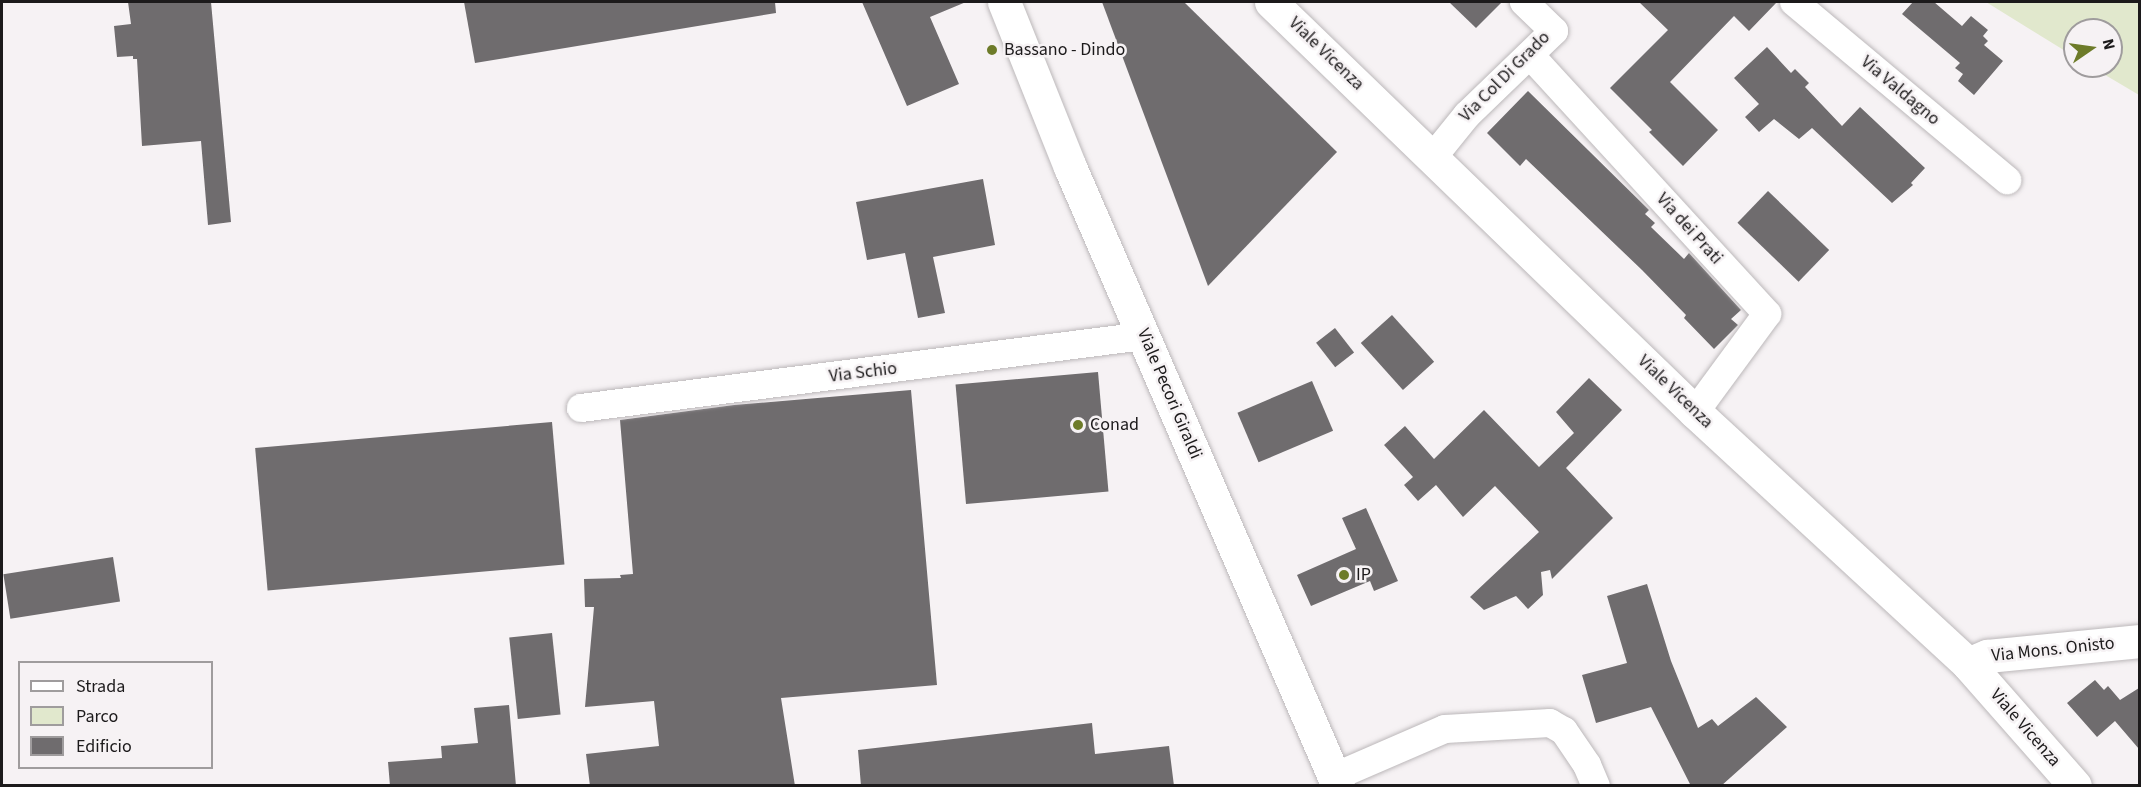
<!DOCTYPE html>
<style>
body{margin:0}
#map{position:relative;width:2141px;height:787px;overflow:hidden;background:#f6f2f4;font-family:"Source Sans 3",sans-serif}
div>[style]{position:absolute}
.green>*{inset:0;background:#e1e8cd}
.building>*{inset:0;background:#6f6c6e;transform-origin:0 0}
.roads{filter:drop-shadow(0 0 2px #bcb8ba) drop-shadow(0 0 2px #bcb8ba)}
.minor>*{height:28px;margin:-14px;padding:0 14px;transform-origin:14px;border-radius:14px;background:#fff}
.tertiary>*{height:33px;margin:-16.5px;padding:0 16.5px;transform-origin:16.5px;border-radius:16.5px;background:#fff}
.secondary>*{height:33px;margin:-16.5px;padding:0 16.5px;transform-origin:16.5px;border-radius:16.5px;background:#fff}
.dots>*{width:16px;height:16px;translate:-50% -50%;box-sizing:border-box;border:3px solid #f6f2f4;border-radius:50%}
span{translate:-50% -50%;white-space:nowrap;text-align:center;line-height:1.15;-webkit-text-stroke:5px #f6f2f4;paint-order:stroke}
.poi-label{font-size:18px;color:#1c1a1b}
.left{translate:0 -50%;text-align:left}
.street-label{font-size:18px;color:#1c1a1b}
.frame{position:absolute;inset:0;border:3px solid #1c1a1b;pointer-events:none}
.legend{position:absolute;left:18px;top:661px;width:195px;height:108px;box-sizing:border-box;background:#f6f2f4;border:2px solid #9f9c9d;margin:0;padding:8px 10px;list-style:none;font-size:18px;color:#1c1a1b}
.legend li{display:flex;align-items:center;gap:12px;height:30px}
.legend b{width:30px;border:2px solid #9f9c9d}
.north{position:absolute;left:2063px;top:18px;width:60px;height:60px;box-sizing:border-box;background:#f6f2f4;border:2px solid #9f9c9d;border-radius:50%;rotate:77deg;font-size:16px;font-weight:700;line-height:24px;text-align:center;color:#1c1a1b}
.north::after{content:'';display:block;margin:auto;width:21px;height:27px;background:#6d7b29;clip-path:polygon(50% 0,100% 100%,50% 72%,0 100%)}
</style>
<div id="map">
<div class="green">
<div style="clip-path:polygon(1986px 2px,2139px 2px,2139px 95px,2090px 66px,2111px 66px,2111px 30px,2075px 30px,2075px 57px)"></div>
</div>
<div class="building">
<div style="clip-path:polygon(128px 2px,211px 2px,231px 222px,208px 225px,201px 141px,142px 146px,137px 59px,133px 59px,133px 56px,117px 57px,114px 26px,131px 24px)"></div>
<div style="clip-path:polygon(464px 2px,775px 2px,776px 13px,475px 63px)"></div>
<div style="clip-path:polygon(862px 2px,966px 2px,930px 17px,959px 84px,907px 106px)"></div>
<div style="clip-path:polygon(1102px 2px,1184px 2px,1337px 152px,1208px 286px)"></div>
<div style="clip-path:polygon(1449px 2px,1502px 2px,1476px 28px)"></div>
<div style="clip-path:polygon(1639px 2px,1777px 2px,1749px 31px,1734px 16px,1670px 82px,1718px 130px,1683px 166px,1649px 132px,1652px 130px,1610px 88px,1668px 30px)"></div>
<div style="clip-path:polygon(1913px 2px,1934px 2px,1962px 26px,1971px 16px,1988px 30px,1983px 36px,1988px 41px,1984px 45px,2003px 61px,1974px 95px,1958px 81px,1963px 74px,1955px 68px,1960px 63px,1902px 14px)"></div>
<div style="clip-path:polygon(1767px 47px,1791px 73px,1795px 69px,1809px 83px,1805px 87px,1842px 126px,1860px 107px,1925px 168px,1911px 183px,1913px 185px,1892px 203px,1812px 128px,1799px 139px,1774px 119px,1759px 132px,1745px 117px,1759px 104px,1734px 78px)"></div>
<div style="clip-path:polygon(1528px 91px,1649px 210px,1645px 214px,1655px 223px,1651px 227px,1684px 259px,1689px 253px,1741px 310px,1731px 319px,1738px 325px,1714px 349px,1684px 318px,1686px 315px,1642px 270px,1526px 159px,1520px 166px,1487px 133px)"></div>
<div style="clip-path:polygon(983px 179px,995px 245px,933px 257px,945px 313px,918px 318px,905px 253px,867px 260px,856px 202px)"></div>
<div style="left:1768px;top:191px;width:85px;height:44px;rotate:44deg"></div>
<div style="left:1392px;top:315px;width:63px;height:42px;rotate:48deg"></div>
<div style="left:1335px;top:328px;width:31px;height:24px;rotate:52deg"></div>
<div style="left:1098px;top:372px;width:120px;height:143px;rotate:85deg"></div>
<div style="clip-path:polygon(1589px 378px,1622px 410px,1566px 468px,1613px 518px,1552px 579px,1550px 570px,1541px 572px,1543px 595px,1528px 609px,1516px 596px,1484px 610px,1470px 597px,1539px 532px,1495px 486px,1463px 517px,1436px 485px,1418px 501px,1404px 485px,1413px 477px,1384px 445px,1405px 426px,1434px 459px,1484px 410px,1539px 467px,1574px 433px,1556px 412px)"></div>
<div style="left:1312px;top:381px;width:54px;height:81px;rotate:67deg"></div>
<div style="clip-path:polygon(911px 390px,937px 685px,781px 698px,795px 786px,590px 786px,586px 754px,659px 746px,654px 701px,585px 707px,594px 607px,585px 607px,584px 579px,621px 578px,620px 575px,633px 574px,620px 420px,734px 405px)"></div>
<div style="left:552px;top:422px;width:143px;height:298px;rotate:85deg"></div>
<div style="clip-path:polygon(1366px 508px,1398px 581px,1374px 591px,1370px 581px,1311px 606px,1297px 575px,1356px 549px,1342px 518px)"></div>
<div style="left:113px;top:557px;width:45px;height:111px;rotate:81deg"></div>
<div style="clip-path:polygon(1647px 584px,1671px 661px,1698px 728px,1712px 719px,1718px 726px,1756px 697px,1787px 727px,1721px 786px,1691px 786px,1651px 707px,1596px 723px,1582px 675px,1627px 663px,1607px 596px)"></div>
<div style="left:552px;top:633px;width:82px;height:43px;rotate:84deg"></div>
<div style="clip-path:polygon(2095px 680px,2104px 690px,2108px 686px,2120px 700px,2139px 688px,2139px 749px,2115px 721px,2097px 737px,2067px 703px)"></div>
<div style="clip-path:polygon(509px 705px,516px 786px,390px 786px,388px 762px,442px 758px,441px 746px,478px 743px,474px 708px)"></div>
<div style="clip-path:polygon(1092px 723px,1095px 754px,1169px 746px,1174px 786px,861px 786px,858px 750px)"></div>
</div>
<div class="roads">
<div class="minor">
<div style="left:1794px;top:2px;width:278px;rotate:39.9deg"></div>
<div style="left:1530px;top:55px;width:351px;rotate:47.5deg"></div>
<div style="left:1767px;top:314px;width:122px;rotate:126.3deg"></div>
<div style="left:1433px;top:157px;width:54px;rotate:-51deg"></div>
<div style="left:1467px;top:115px;width:121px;rotate:-44deg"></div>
<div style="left:1554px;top:31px;width:42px;rotate:-136deg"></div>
<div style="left:581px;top:408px;width:568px;rotate:-7.29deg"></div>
<div style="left:1334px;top:777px;width:121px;rotate:-23.4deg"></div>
<div style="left:1445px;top:729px;width:105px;rotate:-3.3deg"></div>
<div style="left:1550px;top:723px;width:16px;rotate:30deg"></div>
<div style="left:1564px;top:731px;width:41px;rotate:55.9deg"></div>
<div style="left:1587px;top:765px;width:23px;rotate:67deg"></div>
</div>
<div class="tertiary">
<div style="left:1271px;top:2px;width:590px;rotate:44.04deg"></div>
<div style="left:1695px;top:412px;width:372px;rotate:42.7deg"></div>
<div style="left:1968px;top:664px;width:162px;rotate:48.7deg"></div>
<div style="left:1968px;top:664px;width:21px;rotate:-23deg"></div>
<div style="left:1987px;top:656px;width:154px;rotate:-5.6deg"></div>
</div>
<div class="secondary">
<div style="left:1004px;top:2px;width:178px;rotate:68.2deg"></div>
<div style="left:1070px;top:167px;width:675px;rotate:66.59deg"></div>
</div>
</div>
<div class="dots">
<div style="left:992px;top:50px;background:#6d7b29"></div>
<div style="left:1078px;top:425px;background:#6d7b29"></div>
<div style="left:1344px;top:575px;background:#6d7b29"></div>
</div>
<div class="poi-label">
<span class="left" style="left:1004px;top:50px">Bassano - Dindo</span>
<span class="left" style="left:1090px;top:425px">Conad</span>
<span class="left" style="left:1356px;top:575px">IP</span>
</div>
<div class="street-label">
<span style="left:1326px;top:54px;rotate:44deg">Viale Vicenza</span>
<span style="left:1505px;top:77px;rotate:-45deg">Via Col Di Grado</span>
<span style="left:1900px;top:91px;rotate:40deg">Via Valdagno</span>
<span style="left:1689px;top:229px;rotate:48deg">Via dei Prati</span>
<span style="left:863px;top:373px;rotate:-7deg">Via Schio</span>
<span style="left:1675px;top:392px;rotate:44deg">Viale Vicenza</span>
<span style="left:1169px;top:394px;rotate:67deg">Viale Pecori Giraldi</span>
<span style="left:2053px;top:650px;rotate:-6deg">Via Mons. Onisto</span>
<span style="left:2025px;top:728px;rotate:49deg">Viale Vicenza</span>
</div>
<div class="frame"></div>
<ul class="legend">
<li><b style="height:8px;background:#fff"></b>Strada</li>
<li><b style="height:16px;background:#e1e8cd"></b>Parco</li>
<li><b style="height:16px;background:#6f6c6e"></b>Edificio</li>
</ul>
<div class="north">N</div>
</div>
